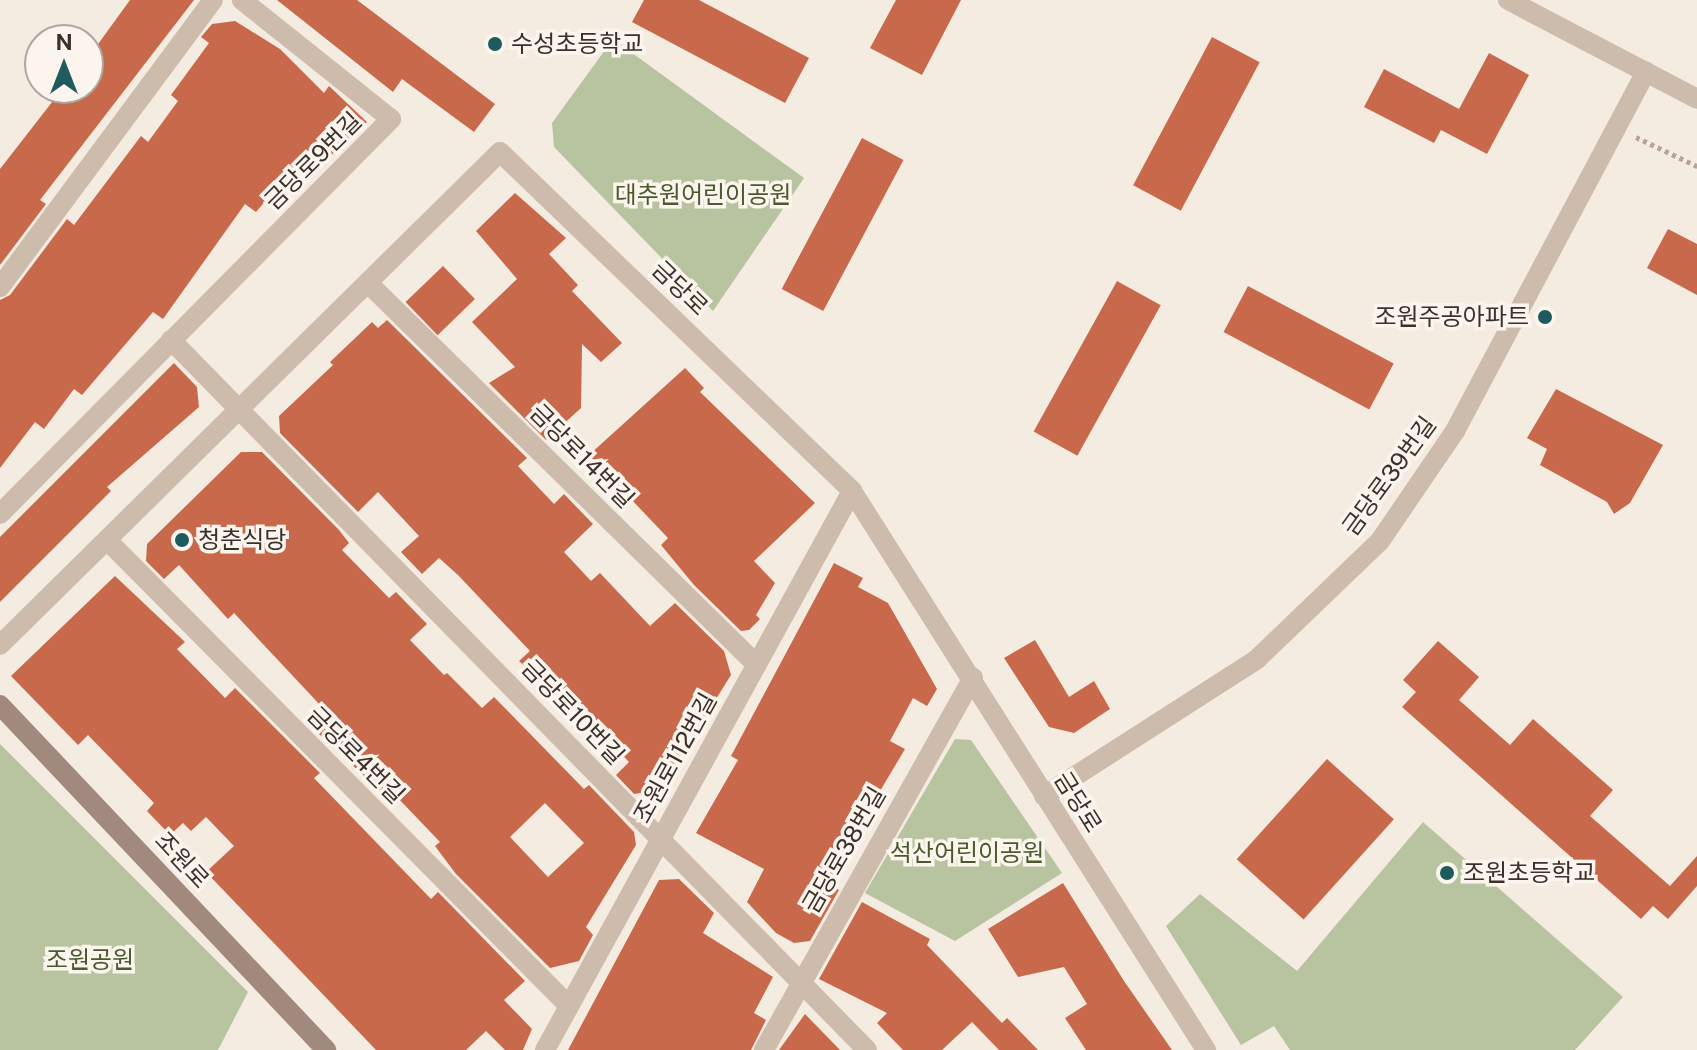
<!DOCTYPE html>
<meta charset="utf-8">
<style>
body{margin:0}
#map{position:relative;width:1697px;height:1050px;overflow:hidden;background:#f4ebe1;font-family:"Public Sans","Noto Sans KR",sans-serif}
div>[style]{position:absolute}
.green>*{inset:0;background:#b8c4a0}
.building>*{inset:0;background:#c8694b;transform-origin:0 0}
.path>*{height:5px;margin-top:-2.5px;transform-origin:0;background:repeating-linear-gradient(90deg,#b9a596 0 4px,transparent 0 8px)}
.minor>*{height:20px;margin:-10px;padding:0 10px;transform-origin:10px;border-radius:10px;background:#cdbbac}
.tertiary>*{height:20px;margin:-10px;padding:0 10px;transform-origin:10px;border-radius:10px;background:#cdbbac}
.secondary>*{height:20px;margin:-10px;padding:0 10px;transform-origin:10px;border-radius:10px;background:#a18a7d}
.dots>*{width:22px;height:22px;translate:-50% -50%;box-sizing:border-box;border:4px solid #fbf5ee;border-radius:50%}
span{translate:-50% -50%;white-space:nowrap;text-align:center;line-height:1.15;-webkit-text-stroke:7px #fbf5ee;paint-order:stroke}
.poi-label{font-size:24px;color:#3b302b}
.left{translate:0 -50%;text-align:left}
.right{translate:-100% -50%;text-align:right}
.street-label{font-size:24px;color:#3b302b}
.park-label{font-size:24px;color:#4a5a2e}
.north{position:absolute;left:24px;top:24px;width:80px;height:80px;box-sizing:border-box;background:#fbf5ee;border:2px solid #aea6a0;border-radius:50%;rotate:0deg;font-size:22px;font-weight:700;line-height:32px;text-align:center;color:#3b302b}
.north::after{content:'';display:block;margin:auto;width:28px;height:36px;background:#1f5a5e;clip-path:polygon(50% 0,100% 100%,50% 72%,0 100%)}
</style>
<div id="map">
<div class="green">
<div style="clip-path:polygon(613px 39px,804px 178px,713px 311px,554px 147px,552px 123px)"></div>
<div style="clip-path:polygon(955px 739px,971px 740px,1062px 873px,955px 941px,865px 893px)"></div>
<div style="clip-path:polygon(0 744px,248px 992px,218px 1050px,0 1050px)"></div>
<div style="clip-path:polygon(1423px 822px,1623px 997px,1575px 1050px,1290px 1050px,1274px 1026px,1241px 1045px,1166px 926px,1200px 894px,1297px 971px)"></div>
</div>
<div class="building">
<div style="clip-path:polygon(130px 0,194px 0,40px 200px,46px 204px,0 265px,0 169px,63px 88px,88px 88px,88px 58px)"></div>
<div style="clip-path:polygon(277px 0,357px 0,495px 104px,474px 132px,402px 79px,393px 92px)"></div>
<div style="clip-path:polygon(644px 0,699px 0,809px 58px,785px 103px,632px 22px)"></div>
<div style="clip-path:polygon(896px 0,961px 0,922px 75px,870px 48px)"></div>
<div style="clip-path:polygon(235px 21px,280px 49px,324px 93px,329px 86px,367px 122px,325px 161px,312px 147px,256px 212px,245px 204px,163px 319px,153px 312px,82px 395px,74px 389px,44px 429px,35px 422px,0 468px,0 300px,10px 295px,67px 219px,74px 225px,141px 136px,148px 142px,178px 101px,171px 95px,209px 43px,201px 37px,212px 24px)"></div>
<div style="left:1212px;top:37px;width:54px;height:168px;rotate:28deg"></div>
<div style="clip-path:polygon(1489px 53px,1529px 75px,1487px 154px,1441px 130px,1434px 143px,1364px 107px,1384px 69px,1459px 109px)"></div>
<div style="left:862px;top:138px;width:47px;height:171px;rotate:28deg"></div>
<div style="clip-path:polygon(515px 193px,566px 238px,549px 254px,578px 285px,572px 291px,622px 343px,601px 362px,582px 344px,581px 408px,546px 440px,489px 383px,515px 367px,472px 322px,517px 279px,476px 231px)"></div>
<div style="clip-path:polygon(1668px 229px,1697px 244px,1697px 295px,1647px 268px)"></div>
<div style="left:443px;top:266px;width:46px;height:52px;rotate:46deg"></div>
<div style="left:1117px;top:281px;width:50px;height:172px;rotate:29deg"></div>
<div style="left:1248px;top:286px;width:165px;height:52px;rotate:28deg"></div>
<div style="clip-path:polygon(387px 320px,527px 458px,518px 466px,554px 504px,564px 494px,593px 524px,564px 552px,591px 581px,600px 573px,650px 626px,675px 603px,724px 651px,731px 675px,659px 790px,634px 794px,616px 775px,629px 762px,599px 730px,603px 727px,575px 697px,567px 704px,519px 661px,530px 651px,458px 575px,439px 558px,422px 574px,401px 552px,419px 536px,378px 492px,358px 512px,280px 433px,279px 416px,333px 365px,330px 362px,372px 322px,378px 328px)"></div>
<div style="clip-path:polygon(174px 363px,197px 387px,199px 407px,107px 487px,111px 491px,0 602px,0 537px)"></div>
<div style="clip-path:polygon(685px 368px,704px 388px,700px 392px,815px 503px,754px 561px,775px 583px,756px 615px,760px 619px,749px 630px,741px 631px,694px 585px,661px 545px,668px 538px,589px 455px)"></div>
<div style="clip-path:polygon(1556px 389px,1663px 445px,1630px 503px,1614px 514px,1607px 502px,1540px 465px,1547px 449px,1527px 438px)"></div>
<div style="clip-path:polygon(evenodd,241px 452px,262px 452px,339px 530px,349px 543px,342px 550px,389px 598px,396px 592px,427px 624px,410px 640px,444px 675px,447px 673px,482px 708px,494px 697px,584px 789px,589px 785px,634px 832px,636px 845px,586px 927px,593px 935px,579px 961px,550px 968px,456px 874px,435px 846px,440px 842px,396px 796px,391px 801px,305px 721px,321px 706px,234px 613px,228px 619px,179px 565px,164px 579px,146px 561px,147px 544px,241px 452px,545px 803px,584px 843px,548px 877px,510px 837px,545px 803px)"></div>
<div style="clip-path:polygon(834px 563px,863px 578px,858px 587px,888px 603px,937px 689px,927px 706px,913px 698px,890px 741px,905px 749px,833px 870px,839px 873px,832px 886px,839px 890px,810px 941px,794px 943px,776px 933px,747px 902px,764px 869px,696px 833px,738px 760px,731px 756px)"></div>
<div style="clip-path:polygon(115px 576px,185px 642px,177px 649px,225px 698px,235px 688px,320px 773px,314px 778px,431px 899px,438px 892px,525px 981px,504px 1000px,532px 1029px,523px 1050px,505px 1050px,486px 1031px,466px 1050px,376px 1050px,206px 872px,234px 846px,206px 817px,191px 831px,183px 823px,170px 835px,147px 811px,154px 803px,88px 735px,78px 745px,11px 676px)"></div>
<div style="clip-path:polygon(1035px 640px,1069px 697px,1094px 681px,1110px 709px,1074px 733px,1049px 727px,1004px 658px)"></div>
<div style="clip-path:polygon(1438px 641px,1479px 677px,1459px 700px,1510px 745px,1533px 719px,1613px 790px,1590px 816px,1670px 886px,1697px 856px,1697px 886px,1668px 919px,1653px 906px,1641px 919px,1402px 707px,1416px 692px,1403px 680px)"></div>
<div style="left:1327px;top:759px;width:90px;height:135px;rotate:42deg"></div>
<div style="clip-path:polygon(679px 879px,714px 913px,703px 933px,773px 977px,754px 1013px,766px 1020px,751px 1050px,568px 1050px,659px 880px)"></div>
<div style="clip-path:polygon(1063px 883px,1124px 981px,1172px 1050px,1086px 1050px,1065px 1018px,1087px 1004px,1064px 967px,1018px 977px,988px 929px)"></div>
<div style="clip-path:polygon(862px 902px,930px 939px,927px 945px,1002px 1023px,1007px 1018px,1038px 1050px,999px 1050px,972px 1022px,942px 1050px,903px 1050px,877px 1023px,887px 1013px,819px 979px)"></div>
<div style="clip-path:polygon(805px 1014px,840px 1050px,779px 1050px)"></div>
</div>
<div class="path">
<div style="left:1636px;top:137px;width:68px;rotate:25.4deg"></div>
</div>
<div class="minor">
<div style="left:370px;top:285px;width:542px;rotate:44.48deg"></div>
<div style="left:0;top:287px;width:357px;rotate:-53.4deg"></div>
<div style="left:171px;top:340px;width:994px;rotate:45.57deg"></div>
<div style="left:0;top:514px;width:556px;rotate:-45.29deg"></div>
<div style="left:391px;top:119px;width:191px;rotate:-141.4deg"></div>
<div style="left:107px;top:540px;width:656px;rotate:45.25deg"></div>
<div style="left:1044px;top:796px;width:253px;rotate:-32.7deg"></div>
<div style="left:1257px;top:659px;width:170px;rotate:-43.8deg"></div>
<div style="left:1380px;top:541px;width:133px;rotate:-55.7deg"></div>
<div style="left:1455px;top:431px;width:407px;rotate:-62deg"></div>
<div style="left:764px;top:1050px;width:427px;rotate:-60.7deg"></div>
</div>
<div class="tertiary">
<div style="left:1508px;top:0;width:213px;rotate:27.6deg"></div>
<div style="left:0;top:645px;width:702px;rotate:-44.6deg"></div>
<div style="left:500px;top:152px;width:489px;rotate:43.9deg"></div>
<div style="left:852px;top:491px;width:662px;rotate:57.65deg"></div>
<div style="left:545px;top:1050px;width:638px;rotate:-61.22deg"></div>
</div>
<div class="secondary">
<div style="left:0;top:705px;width:475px;rotate:46.6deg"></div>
</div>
<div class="dots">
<div style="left:495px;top:44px;background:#1f5a5e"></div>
<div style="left:1545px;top:317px;background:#1f5a5e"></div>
<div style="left:182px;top:540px;background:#1f5a5e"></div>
<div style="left:1447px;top:873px;background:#1f5a5e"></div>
</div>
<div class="poi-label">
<span class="left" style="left:511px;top:44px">수성초등학교</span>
<span class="right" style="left:1529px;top:317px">조원주공아파트</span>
<span class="left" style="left:198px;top:540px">청춘식당</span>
<span class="left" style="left:1463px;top:873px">조원초등학교</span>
</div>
<div class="street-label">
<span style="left:313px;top:161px;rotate:-45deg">금당로9번길</span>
<span style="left:680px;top:288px;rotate:44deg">금당로</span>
<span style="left:582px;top:456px;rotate:45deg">금당로14번길</span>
<span style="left:1389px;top:476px;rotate:-54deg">금당로39번길</span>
<span style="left:573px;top:712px;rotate:46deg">금당로10번길</span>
<span style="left:356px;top:755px;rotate:45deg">금당로4번길</span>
<span style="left:675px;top:758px;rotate:-61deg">조원로112번길</span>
<span style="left:1078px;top:802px;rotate:58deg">금당로</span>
<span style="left:844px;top:850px;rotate:-60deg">금당로38번길</span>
<span style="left:182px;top:860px;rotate:47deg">조원로</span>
</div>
<div class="park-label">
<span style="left:703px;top:195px">대추원어린이공원</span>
<span style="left:967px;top:853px">석산어린이공원</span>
<span style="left:90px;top:960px">조원공원</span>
</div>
<div class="north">N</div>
</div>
